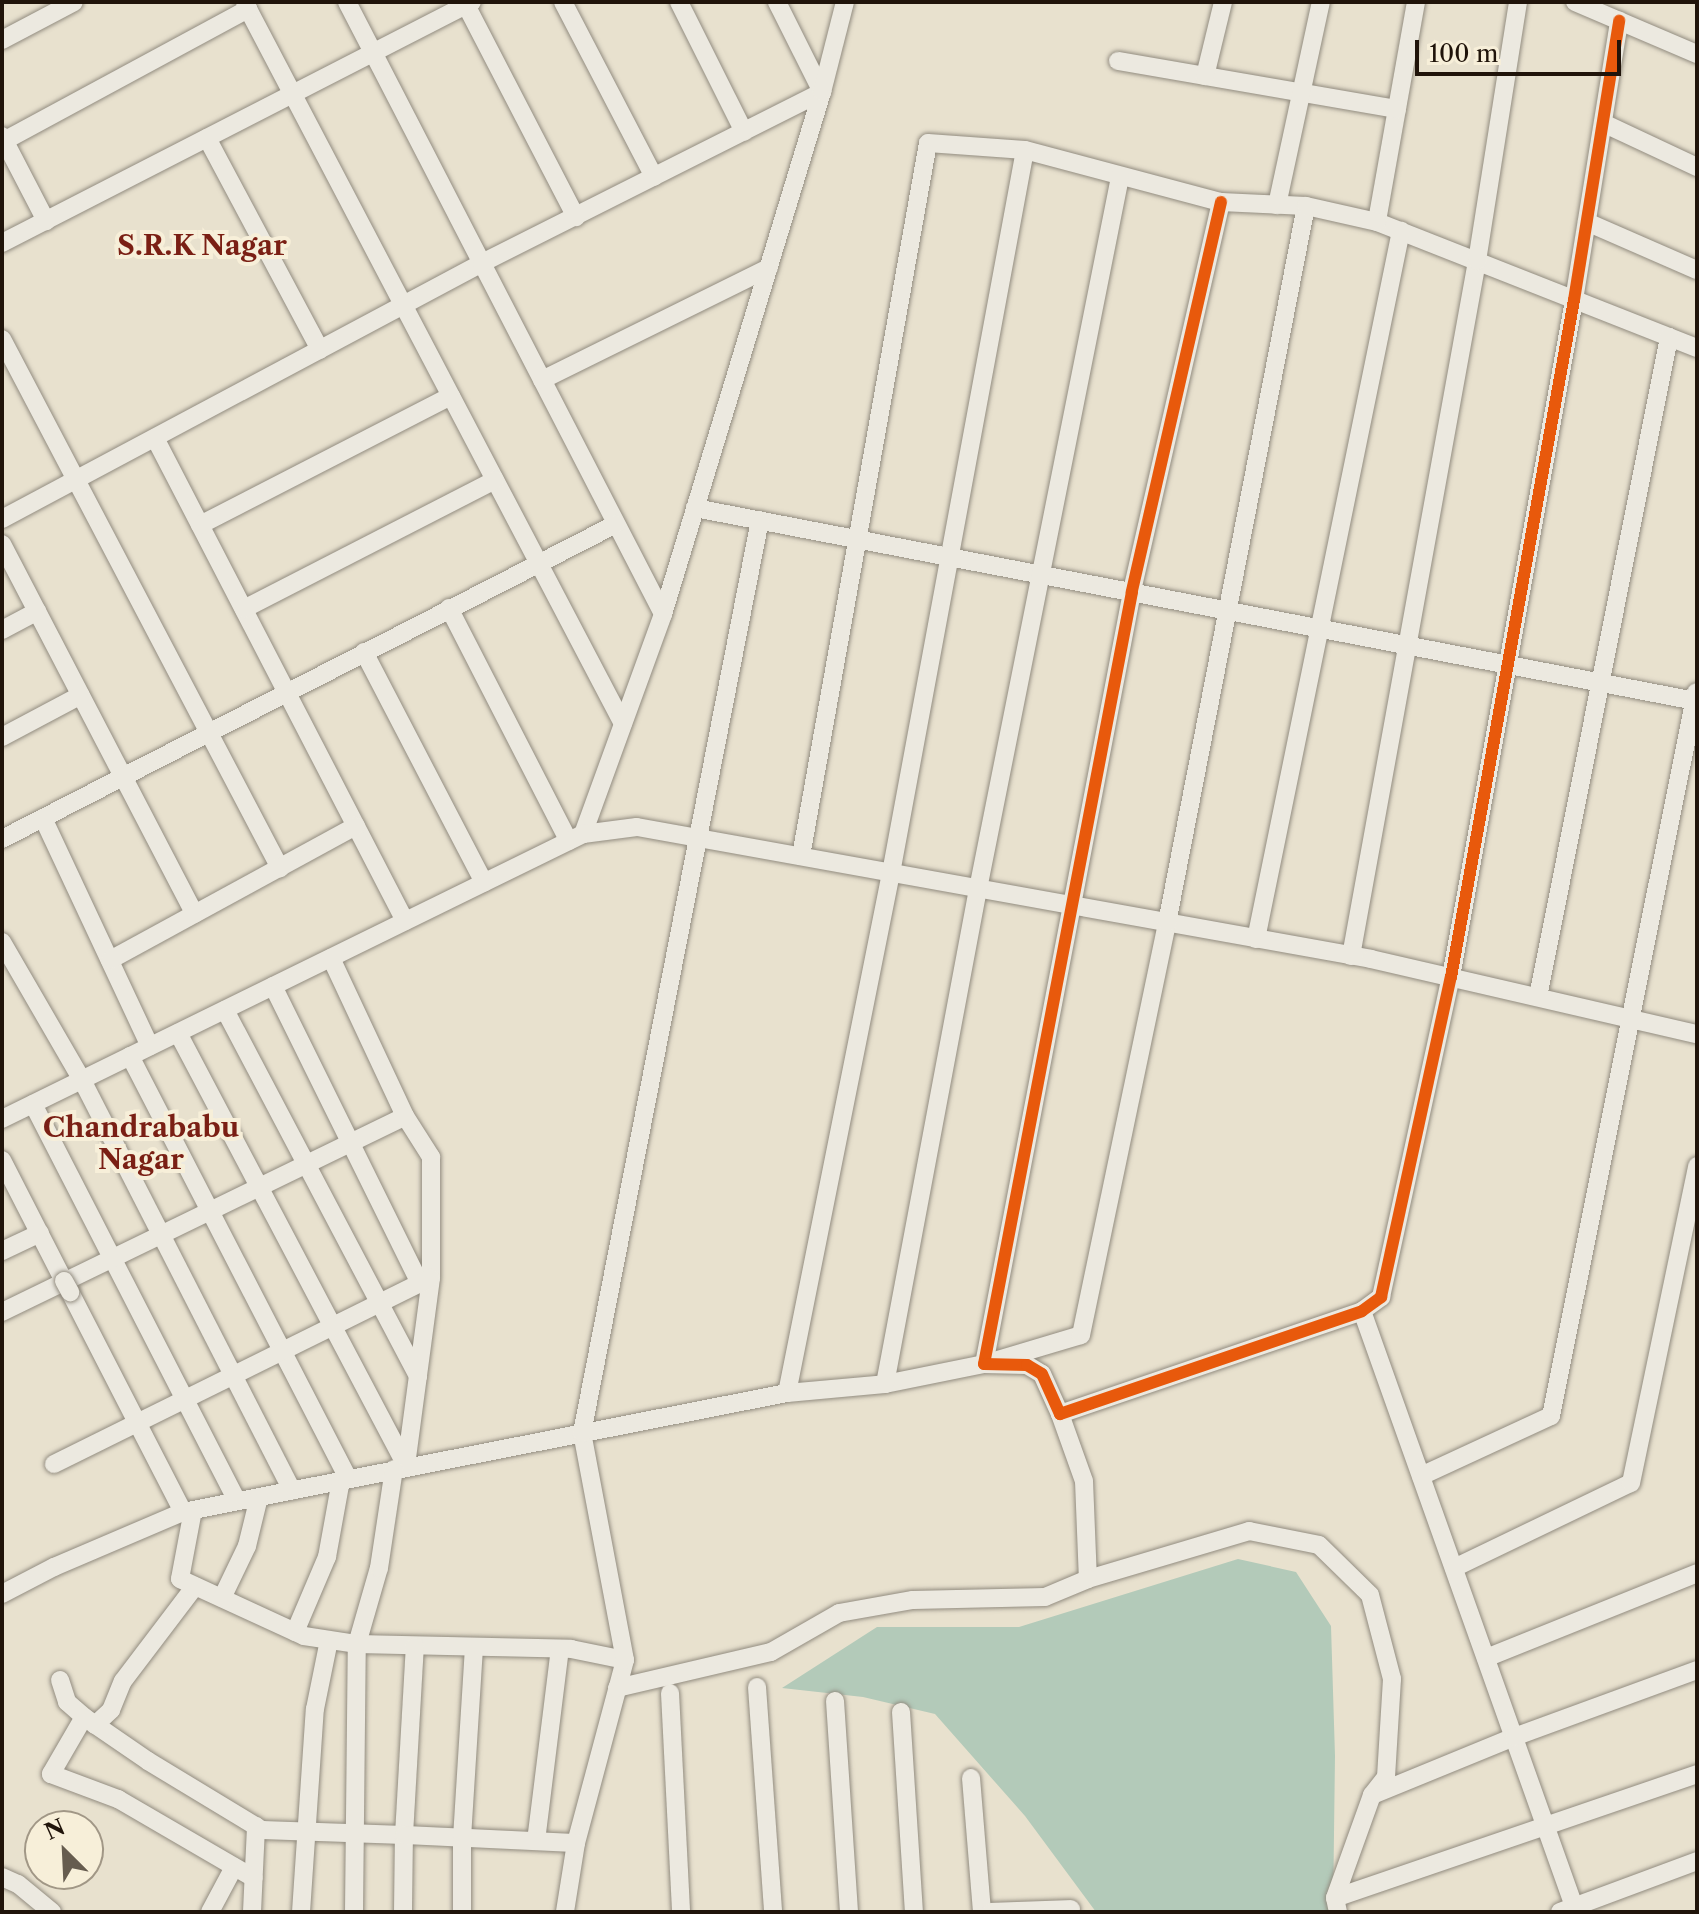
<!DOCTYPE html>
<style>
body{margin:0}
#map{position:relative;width:1699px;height:1914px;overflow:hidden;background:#e8e1ce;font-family:"Libre Caslon Text",serif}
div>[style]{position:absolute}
.water>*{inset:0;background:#b3cab9}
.roads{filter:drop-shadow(0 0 2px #928c80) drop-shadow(0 0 2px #928c80)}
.minor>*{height:18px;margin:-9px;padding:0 9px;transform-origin:9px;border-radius:9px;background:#ece9e0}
.bridges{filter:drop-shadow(0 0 2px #928c80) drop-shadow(0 0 2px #928c80)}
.minor-bridge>*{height:18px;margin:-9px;padding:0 9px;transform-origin:9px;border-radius:9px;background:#ece9e0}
.cycleway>*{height:12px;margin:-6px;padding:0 6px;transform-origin:6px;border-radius:6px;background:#e8590c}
span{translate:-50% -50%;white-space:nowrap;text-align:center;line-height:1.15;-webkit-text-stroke:8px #f7efd9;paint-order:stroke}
.quarter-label{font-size:28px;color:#7a1f14;font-weight:700}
.frame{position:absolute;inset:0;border:4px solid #20140a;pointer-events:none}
.north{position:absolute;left:24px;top:1810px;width:80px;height:80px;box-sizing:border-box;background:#f7efd9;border:2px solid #a19786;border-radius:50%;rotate:336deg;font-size:22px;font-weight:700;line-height:32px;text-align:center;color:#20140a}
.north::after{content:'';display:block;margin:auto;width:28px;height:36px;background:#665c4f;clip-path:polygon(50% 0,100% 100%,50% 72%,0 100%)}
.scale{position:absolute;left:1415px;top:40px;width:206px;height:36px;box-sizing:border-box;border:4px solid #20140a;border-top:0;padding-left:10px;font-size:24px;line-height:28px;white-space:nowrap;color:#20140a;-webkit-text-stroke:6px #f7efd9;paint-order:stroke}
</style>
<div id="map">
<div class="water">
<div style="clip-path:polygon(1238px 1559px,1296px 1572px,1331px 1626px,1335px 1756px,1333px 1912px,1096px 1912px,1025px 1816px,935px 1714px,863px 1697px,782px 1688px,877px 1627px,1019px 1627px)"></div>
</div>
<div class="roads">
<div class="minor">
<div style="left:347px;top:2px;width:689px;rotate:62.69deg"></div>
<div style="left:563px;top:2px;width:197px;rotate:62.5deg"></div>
<div style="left:679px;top:2px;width:145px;rotate:63.4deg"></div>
<div style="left:1416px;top:2px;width:223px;rotate:100.1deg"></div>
<div style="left:1377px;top:222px;width:344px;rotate:21.5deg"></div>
<div style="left:1575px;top:2px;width:133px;rotate:23.1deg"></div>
<div style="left:466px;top:5px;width:239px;rotate:62.6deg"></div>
<div style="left:248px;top:9px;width:807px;rotate:62.32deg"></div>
<div style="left:2px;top:40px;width:81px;rotate:-27.8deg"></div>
<div style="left:1118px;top:61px;width:283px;rotate:9.8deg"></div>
<div style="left:1205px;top:76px;width:76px;rotate:-76.3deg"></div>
<div style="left:1603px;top:123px;width:104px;rotate:25.1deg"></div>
<div style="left:2px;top:136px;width:96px;rotate:62.6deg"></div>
<div style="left:207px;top:138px;width:240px;rotate:61.9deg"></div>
<div style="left:2px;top:142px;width:280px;rotate:-28.4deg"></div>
<div style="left:248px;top:9px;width:8px;rotate:-113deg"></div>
<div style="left:1221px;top:202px;width:400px;rotate:102.9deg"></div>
<div style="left:1132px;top:592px;width:786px;rotate:100.85deg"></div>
<div style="left:984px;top:1364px;width:43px;rotate:1.3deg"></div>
<div style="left:1027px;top:1365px;width:17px;rotate:31deg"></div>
<div style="left:1042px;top:1374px;width:44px;rotate:65.8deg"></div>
<div style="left:1060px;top:1414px;width:319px;rotate:-18.8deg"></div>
<div style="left:1362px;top:1311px;width:24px;rotate:-36deg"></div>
<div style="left:1381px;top:1297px;width:328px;rotate:-77.7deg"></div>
<div style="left:1451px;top:977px;width:688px;rotate:-79.7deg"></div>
<div style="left:1574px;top:300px;width:283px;rotate:-80.8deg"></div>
<div style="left:1277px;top:205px;width:208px;rotate:-77.8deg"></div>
<div style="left:1587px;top:222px;width:120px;rotate:23.6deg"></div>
<div style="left:2px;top:243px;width:528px;rotate:-27.15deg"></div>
<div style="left:2px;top:339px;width:598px;rotate:62.28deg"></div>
<div style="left:542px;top:380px;width:253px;rotate:-26.3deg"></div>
<div style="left:155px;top:438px;width:544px;rotate:62.63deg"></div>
<div style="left:695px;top:508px;width:1018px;rotate:10.92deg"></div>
<div style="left:2px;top:519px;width:544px;rotate:-28.07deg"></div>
<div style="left:482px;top:263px;width:381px;rotate:-26.7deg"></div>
<div style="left:822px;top:92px;width:101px;rotate:-116.6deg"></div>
<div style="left:200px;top:525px;width:282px;rotate:-27.2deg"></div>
<div style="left:2px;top:544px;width:417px;rotate:62.5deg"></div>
<div style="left:449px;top:608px;width:262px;rotate:62.8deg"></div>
<div style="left:244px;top:609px;width:282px;rotate:-27.2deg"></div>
<div style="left:2px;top:630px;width:40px;rotate:-28deg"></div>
<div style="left:364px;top:652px;width:260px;rotate:62.5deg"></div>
<div style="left:2px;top:737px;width:89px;rotate:-28deg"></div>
<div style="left:43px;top:818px;width:252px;rotate:64.9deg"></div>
<div style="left:583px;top:834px;width:234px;rotate:-70deg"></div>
<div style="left:663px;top:614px;width:546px;rotate:-73.06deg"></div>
<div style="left:822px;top:92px;width:93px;rotate:-75.7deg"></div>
<div style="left:2px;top:839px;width:690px;rotate:-27.16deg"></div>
<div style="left:801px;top:856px;width:724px;rotate:-79.9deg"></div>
<div style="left:928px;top:143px;width:97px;rotate:4.1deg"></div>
<div style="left:1025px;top:150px;width:203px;rotate:14.9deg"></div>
<div style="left:1221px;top:202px;width:85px;rotate:2.7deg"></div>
<div style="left:1256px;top:939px;width:723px;rotate:-78.43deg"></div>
<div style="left:2px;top:942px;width:160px;rotate:59.9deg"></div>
<div style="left:82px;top:1080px;width:461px;rotate:62.9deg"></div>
<div style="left:1351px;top:956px;width:706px;rotate:-79.72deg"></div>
<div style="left:1477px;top:261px;width:262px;rotate:-81deg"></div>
<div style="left:331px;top:958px;width:174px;rotate:64.9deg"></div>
<div style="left:405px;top:1116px;width:49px;rotate:57.6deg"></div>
<div style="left:431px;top:1157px;width:121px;rotate:90deg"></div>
<div style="left:431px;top:1278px;width:190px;rotate:97.6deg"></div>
<div style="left:110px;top:960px;width:280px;rotate:-28.6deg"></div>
<div style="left:273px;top:986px;width:332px;rotate:63.7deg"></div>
<div style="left:1538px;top:997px;width:673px;rotate:-78.77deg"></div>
<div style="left:225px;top:1010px;width:414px;rotate:62.2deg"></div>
<div style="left:178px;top:1033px;width:489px;rotate:62.2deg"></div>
<div style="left:130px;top:1056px;width:476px;rotate:62.7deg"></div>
<div style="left:33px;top:1104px;width:446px;rotate:62.8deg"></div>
<div style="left:2px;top:1119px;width:647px;rotate:-26.13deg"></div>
<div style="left:583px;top:834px;width:54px;rotate:-7.4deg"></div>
<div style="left:637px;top:827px;width:746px;rotate:10.19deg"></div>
<div style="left:1371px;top:959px;width:335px;rotate:13deg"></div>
<div style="left:2px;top:1160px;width:136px;rotate:62.9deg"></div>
<div style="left:2px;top:1251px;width:42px;rotate:-25.3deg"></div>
<div style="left:70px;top:1292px;width:247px;rotate:62.8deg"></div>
<div style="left:183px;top:1512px;width:616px;rotate:-11.15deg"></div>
<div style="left:787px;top:1393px;width:98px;rotate:-5.2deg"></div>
<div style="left:885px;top:1384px;width:101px;rotate:-11.4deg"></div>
<div style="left:984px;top:1364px;width:101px;rotate:-16.6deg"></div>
<div style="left:1081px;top:1335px;width:421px;rotate:-78.2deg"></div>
<div style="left:1167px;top:923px;width:730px;rotate:-79.03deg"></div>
<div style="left:1306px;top:206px;width:73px;rotate:12.7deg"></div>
<div style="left:1362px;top:1311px;width:638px;rotate:70.4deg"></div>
<div style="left:2px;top:1312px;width:448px;rotate:-25.9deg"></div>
<div style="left:885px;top:1384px;width:504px;rotate:-79.36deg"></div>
<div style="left:978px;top:889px;width:726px;rotate:-78.72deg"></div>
<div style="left:787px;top:1393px;width:530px;rotate:-78.69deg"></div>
<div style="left:891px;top:873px;width:735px;rotate:-79.5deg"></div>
<div style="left:1060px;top:1414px;width:71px;rotate:70.3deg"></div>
<div style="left:1084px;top:1481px;width:98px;rotate:87.7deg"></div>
<div style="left:1088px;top:1579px;width:168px;rotate:-16.6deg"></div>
<div style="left:1249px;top:1531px;width:71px;rotate:11.3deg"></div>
<div style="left:1319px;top:1545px;width:71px;rotate:44.4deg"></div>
<div style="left:1370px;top:1595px;width:87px;rotate:75.3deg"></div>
<div style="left:1392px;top:1679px;width:98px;rotate:93.5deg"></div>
<div style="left:1386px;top:1777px;width:23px;rotate:128deg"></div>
<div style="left:1372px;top:1795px;width:109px;rotate:109.8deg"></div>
<div style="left:1335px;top:1898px;width:14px;rotate:78deg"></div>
<div style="left:54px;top:1464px;width:420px;rotate:-26.3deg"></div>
<div style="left:1421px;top:1476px;width:143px;rotate:-24.8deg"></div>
<div style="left:1551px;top:1416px;width:738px;rotate:-78.67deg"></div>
<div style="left:193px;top:1510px;width:70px;rotate:100.7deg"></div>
<div style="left:180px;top:1579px;width:136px;rotate:24.7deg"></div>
<div style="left:304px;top:1636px;width:54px;rotate:8.6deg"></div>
<div style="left:357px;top:1644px;width:214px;rotate:1.3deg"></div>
<div style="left:571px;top:1649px;width:55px;rotate:11.5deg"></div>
<div style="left:625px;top:1660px;width:189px;rotate:105deg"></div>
<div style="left:576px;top:1843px;width:70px;rotate:99.1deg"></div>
<div style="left:1454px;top:1568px;width:196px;rotate:-25.7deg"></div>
<div style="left:1631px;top:1483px;width:324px;rotate:-78.2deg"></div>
<div style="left:2px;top:1594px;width:59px;rotate:-27.4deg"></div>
<div style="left:54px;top:1567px;width:140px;rotate:-23.1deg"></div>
<div style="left:222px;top:1598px;width:58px;rotate:-64.3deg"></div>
<div style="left:247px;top:1546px;width:50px;rotate:-76.2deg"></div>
<div style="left:295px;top:1632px;width:82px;rotate:-66.9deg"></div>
<div style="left:327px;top:1557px;width:78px;rotate:-79.7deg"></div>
<div style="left:1486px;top:1658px;width:227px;rotate:-21.9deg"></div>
<div style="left:625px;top:1660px;width:231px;rotate:-100.7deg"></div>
<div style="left:582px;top:1433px;width:930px;rotate:-78.97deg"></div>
<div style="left:60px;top:1680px;width:23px;rotate:72deg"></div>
<div style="left:67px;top:1702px;width:23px;rotate:41deg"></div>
<div style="left:84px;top:1717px;width:78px;rotate:34.5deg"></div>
<div style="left:148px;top:1761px;width:133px;rotate:31.2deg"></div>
<div style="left:262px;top:1830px;width:142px;rotate:2deg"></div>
<div style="left:404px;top:1835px;width:189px;rotate:-86.7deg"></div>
<div style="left:757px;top:1687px;width:226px;rotate:85.9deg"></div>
<div style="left:617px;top:1688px;width:158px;rotate:-13.2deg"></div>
<div style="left:771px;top:1652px;width:78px;rotate:-29.8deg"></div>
<div style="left:839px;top:1613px;width:75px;rotate:-10deg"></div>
<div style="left:913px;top:1600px;width:132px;rotate:-1.3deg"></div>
<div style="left:1045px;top:1597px;width:47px;rotate:-22.7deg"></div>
<div style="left:670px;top:1693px;width:219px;rotate:87.1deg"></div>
<div style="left:835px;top:1701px;width:211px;rotate:86.2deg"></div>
<div style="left:901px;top:1712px;width:200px;rotate:86.3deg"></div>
<div style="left:84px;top:1717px;width:66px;rotate:120.1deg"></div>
<div style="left:51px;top:1774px;width:72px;rotate:20.5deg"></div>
<div style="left:118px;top:1799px;width:157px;rotate:30.2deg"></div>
<div style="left:95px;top:1725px;width:22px;rotate:-43deg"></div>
<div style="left:111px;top:1710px;width:31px;rotate:-68deg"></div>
<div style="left:123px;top:1681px;width:119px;rotate:-52.8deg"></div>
<div style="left:971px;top:1778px;width:134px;rotate:85.3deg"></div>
<div style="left:1375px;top:1794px;width:150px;rotate:-22.3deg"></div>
<div style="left:1514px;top:1737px;width:195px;rotate:-20.1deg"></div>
<div style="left:536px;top:1841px;width:193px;rotate:-82.9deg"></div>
<div style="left:2px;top:1877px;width:17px;rotate:24deg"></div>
<div style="left:18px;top:1884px;width:44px;rotate:39.5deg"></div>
<div style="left:1335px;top:1898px;width:383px;rotate:-18.9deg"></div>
<div style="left:210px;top:1912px;width:51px;rotate:-61.9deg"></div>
<div style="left:252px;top:1912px;width:86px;rotate:-87.3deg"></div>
<div style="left:301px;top:1912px;width:203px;rotate:-86.1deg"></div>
<div style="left:315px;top:1709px;width:70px;rotate:-78.5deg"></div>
<div style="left:354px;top:1912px;width:268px;rotate:-89.4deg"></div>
<div style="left:357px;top:1644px;width:79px;rotate:-73.9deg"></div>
<div style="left:379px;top:1568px;width:100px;rotate:-81.4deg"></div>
<div style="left:403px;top:1912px;width:77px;rotate:-89.3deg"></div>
<div style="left:404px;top:1835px;width:172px;rotate:2.7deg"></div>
<div style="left:462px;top:1912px;width:74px;rotate:-90deg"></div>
<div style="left:462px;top:1838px;width:191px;rotate:-86.4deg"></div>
<div style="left:991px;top:1912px;width:80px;rotate:-2.1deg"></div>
<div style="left:1560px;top:1912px;width:146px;rotate:-20.4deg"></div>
</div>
</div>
<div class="bridges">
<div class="minor-bridge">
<div style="left:64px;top:1281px;width:13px;rotate:61deg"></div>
</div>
</div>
<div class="cycleway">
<div style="left:1221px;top:202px;width:400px;rotate:102.9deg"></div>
<div style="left:1132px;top:592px;width:786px;rotate:100.85deg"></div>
<div style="left:984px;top:1364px;width:43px;rotate:1.3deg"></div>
<div style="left:1027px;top:1365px;width:17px;rotate:31deg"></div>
<div style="left:1042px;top:1374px;width:44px;rotate:65.8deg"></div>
<div style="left:1060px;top:1414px;width:319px;rotate:-18.8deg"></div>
<div style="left:1362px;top:1311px;width:24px;rotate:-36deg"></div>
<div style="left:1381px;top:1297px;width:328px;rotate:-77.7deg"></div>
<div style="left:1451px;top:977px;width:688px;rotate:-79.7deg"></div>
<div style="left:1574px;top:300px;width:283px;rotate:-80.8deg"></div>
</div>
<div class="quarter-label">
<span style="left:202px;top:245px">S.R.K Nagar</span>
<span style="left:141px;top:1143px">Chandrababu<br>Nagar</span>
</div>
<div class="frame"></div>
<div class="north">N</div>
<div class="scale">100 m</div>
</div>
